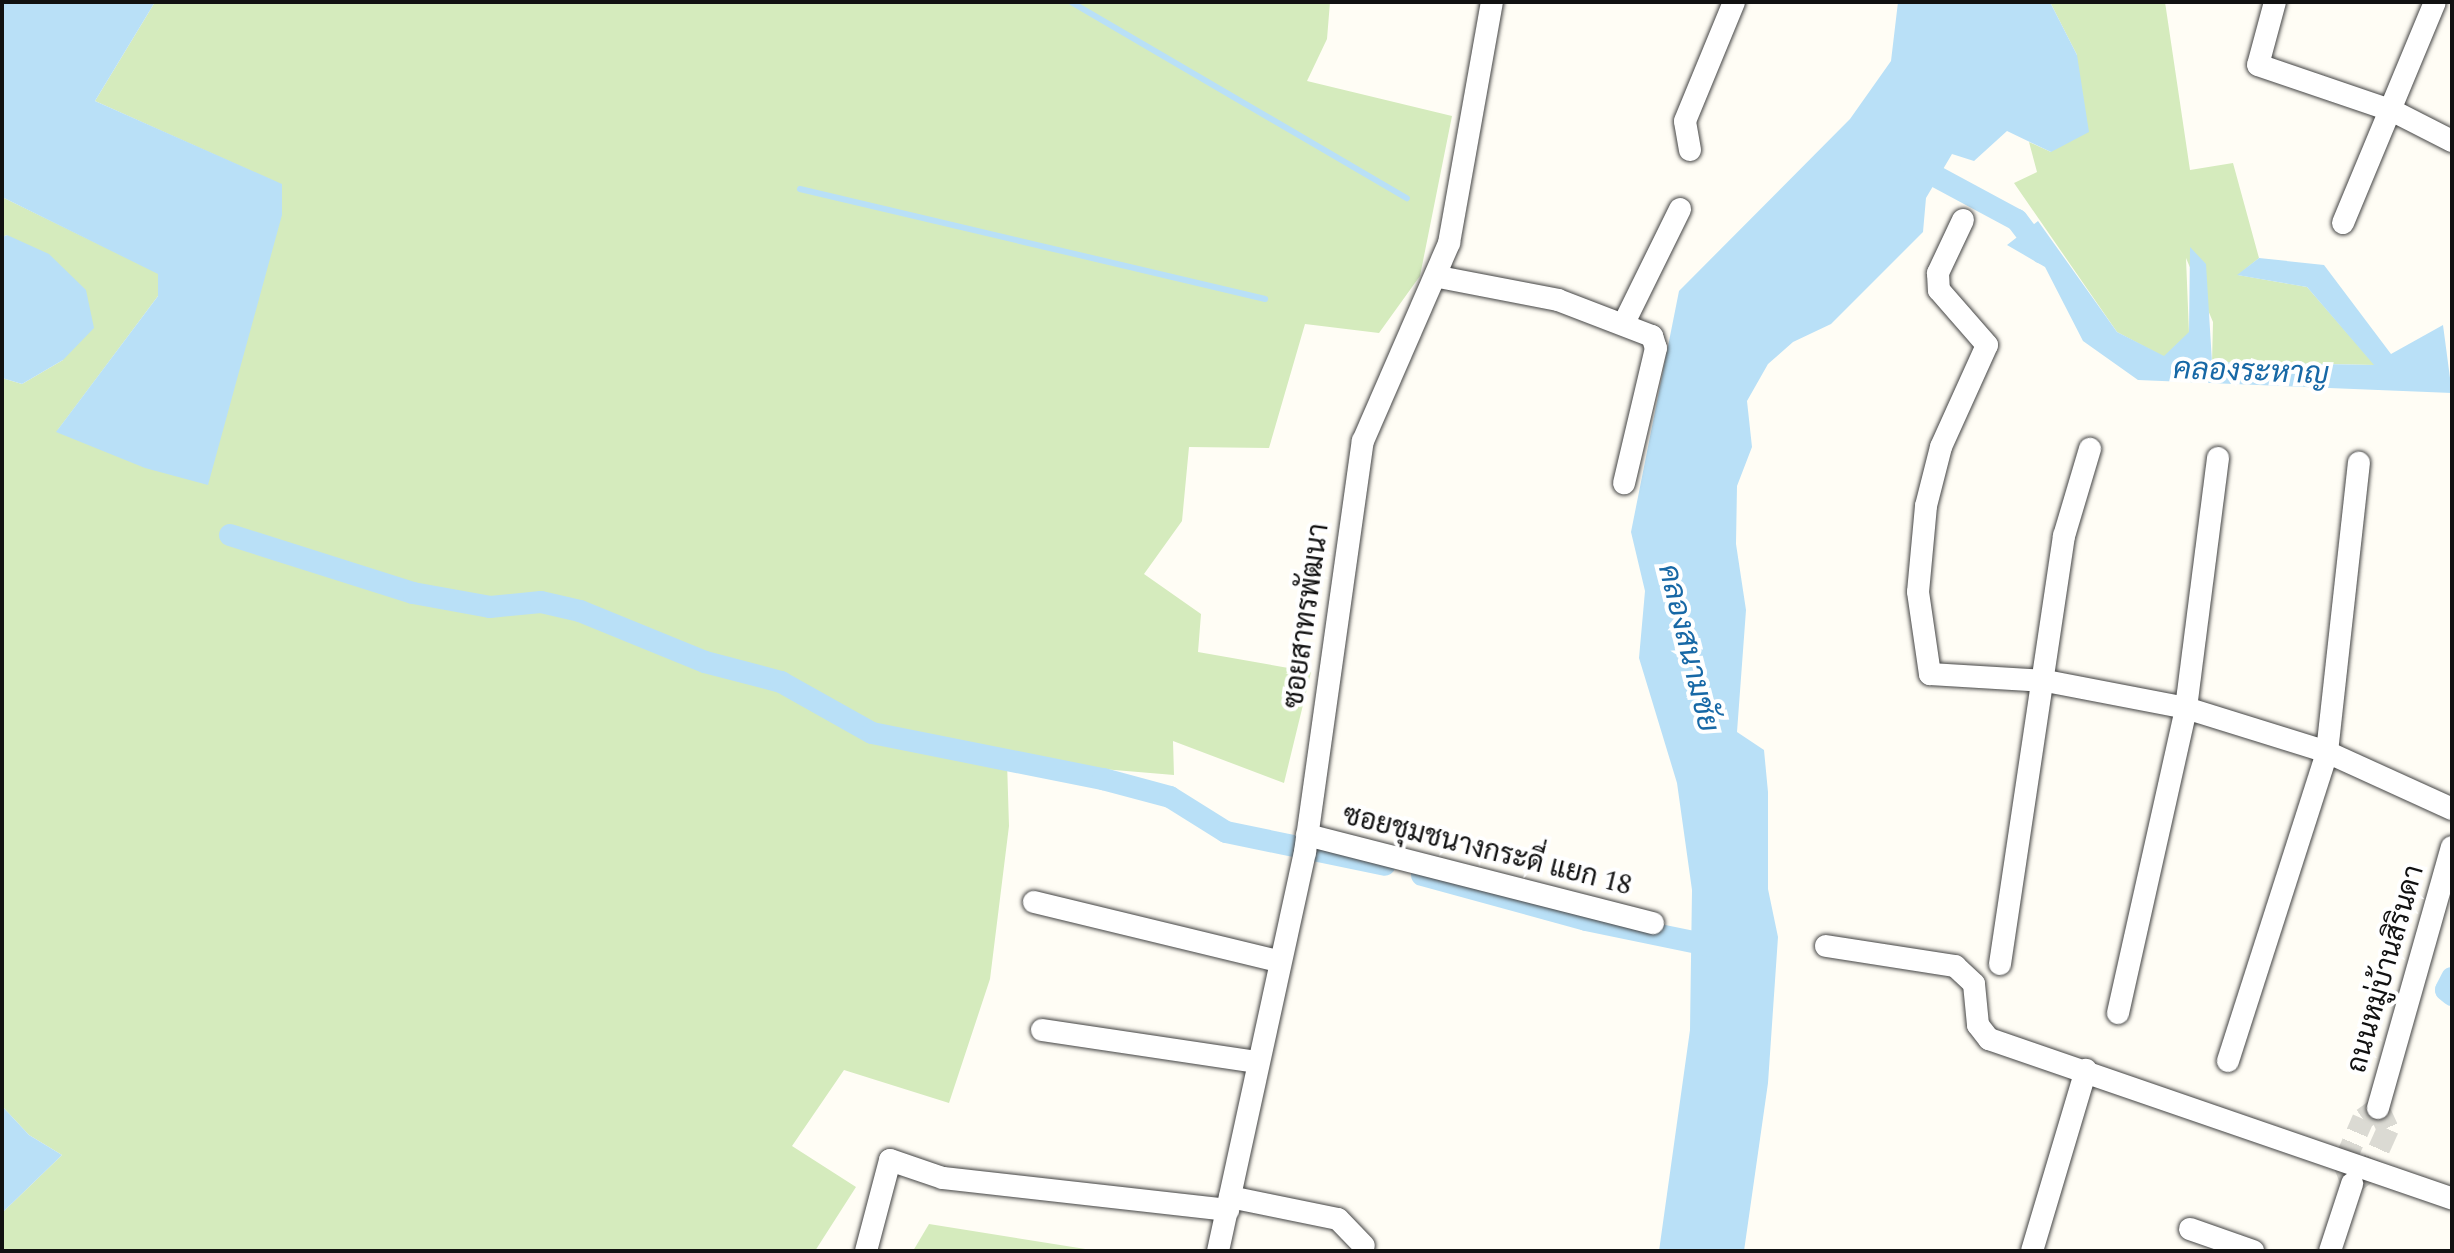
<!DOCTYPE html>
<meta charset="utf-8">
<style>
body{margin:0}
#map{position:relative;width:2454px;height:1253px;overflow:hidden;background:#fffdf5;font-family:Spectral,Sarabun,serif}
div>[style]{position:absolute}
.green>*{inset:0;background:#d5ebbd}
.water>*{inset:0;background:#b9e0f7}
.stream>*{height:6px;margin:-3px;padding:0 3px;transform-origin:3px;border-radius:3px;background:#b9e0f7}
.canal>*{height:22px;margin:-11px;padding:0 11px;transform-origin:11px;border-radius:11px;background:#b9e0f7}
.street-tunnel>*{height:22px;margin-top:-11px;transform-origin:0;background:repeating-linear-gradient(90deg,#dbdad3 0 22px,transparent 0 33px)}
.roads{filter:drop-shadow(0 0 2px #444) drop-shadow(0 0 2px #444)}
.street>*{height:22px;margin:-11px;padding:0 11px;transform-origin:11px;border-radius:11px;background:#fff}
span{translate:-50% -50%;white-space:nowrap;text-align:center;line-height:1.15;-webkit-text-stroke:8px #fff;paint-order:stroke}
.street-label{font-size:28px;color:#111}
.water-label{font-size:30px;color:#1768a6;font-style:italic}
.frame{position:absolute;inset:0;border:4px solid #111;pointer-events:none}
</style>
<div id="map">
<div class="green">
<div style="clip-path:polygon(155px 2px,1330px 2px,1327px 39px,1307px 81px,1452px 116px,1420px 276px,1379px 333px,1305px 324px,1269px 448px,1189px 447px,1182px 521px,1144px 574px,1201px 614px,1198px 652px,1311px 672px,1284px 783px,1173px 741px,1174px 775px,1007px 761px,1009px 826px,990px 979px,949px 1103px,844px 1070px,792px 1146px,856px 1187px,815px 1251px,2px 1251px,2px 1213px,62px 1155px,29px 1135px,2px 1106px,2px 378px,22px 384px,63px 360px,7px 235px,2px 237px,2px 197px,158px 273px,158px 296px,57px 431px,282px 185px,95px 101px)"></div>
<div style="clip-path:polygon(2050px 2px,2165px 2px,2190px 170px,2233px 163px,2259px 258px,2238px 275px,2307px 287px,2375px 365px,2212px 362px,2213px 322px,2186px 258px,2189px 333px,2164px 357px,2117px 332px,2014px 183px,2037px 172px,2029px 142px,2051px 152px,2077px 55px)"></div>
<div style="clip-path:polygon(929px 1224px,1098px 1251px,913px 1251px)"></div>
</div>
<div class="water">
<div style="clip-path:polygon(2px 2px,155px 2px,95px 101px,282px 184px,282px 215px,208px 485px,145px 468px,56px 432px,158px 296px,158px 274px,2px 197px)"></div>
<div style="clip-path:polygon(1898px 2px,2050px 2px,2077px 55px,2089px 132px,2051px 152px,2007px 131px,1974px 161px,1952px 154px,1926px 198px,1923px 232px,1831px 324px,1793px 342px,1768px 364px,1747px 401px,1752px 447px,1737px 486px,1736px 544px,1746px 610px,1737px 732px,1764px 750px,1768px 792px,1768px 889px,1778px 937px,1768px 1083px,1744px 1251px,1659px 1251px,1690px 1030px,1692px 890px,1677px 783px,1639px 658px,1645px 591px,1631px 532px,1679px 291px,1850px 119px,1891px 61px)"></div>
<div style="clip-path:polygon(2038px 221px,2117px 332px,2164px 356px,2189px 332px,2190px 247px,2206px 264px,2212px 362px,2374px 365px,2307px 287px,2237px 275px,2259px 258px,2324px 265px,2391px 354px,2443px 325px,2452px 393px,2138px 380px,2083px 341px,2045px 267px,2007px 245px)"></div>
<div style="clip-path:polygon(7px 235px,49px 254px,86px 290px,94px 328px,63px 360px,22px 384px,2px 378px,2px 237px)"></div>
<div style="clip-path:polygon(2px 1106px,29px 1135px,62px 1155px,2px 1213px)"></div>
</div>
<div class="stream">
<div style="left:1071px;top:2px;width:389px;rotate:30.3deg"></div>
<div style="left:800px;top:189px;width:478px;rotate:13.3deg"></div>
</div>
<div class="canal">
<div style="left:1911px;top:163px;width:120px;rotate:28.3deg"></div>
<div style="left:2017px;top:220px;width:41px;rotate:52.9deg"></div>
<div style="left:230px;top:535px;width:192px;rotate:17.6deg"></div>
<div style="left:413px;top:593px;width:78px;rotate:10.3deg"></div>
<div style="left:490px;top:607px;width:51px;rotate:-5.6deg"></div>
<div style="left:541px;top:602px;width:40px;rotate:13deg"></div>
<div style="left:580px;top:611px;width:135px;rotate:22.2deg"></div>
<div style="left:705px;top:662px;width:79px;rotate:14.7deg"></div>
<div style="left:781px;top:682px;width:104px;rotate:29.3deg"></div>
<div style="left:872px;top:733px;width:236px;rotate:11.3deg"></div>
<div style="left:1103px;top:779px;width:69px;rotate:15deg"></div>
<div style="left:1170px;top:797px;width:66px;rotate:32deg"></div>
<div style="left:1226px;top:832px;width:162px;rotate:11.7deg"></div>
<div style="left:1422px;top:875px;width:170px;rotate:15.3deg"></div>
<div style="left:1586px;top:920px;width:135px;rotate:11.6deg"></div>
<div style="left:2452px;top:978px;width:13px;rotate:117deg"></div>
<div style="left:2446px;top:990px;width:8px;rotate:40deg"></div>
</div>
<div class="street-tunnel">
<div style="left:2378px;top:1108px;width:23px;rotate:65deg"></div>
<div style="left:2388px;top:1129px;width:46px;rotate:114.3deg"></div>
<div style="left:2369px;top:1171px;width:21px;rotate:143deg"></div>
<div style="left:2352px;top:1184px;width:22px;rotate:-111deg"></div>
<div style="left:2344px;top:1163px;width:48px;rotate:-66.6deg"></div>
<div style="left:2363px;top:1119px;width:19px;rotate:-36deg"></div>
</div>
<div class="roads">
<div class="street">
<div style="left:2275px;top:2px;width:65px;rotate:105.1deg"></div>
<div style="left:2258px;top:65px;width:143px;rotate:18.8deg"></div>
<div style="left:2393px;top:111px;width:66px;rotate:27deg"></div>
<div style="left:1690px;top:150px;width:29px;rotate:-100deg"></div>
<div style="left:1685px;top:121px;width:129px;rotate:-67.6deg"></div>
<div style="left:1963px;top:220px;width:59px;rotate:115.3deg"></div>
<div style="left:1938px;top:273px;width:17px;rotate:87deg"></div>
<div style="left:1939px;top:290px;width:73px;rotate:48.9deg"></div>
<div style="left:1987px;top:345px;width:112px;rotate:114.3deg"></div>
<div style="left:1941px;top:447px;width:61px;rotate:104.3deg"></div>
<div style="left:1926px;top:506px;width:86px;rotate:95.3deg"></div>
<div style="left:1918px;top:592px;width:83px;rotate:81.7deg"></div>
<div style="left:1930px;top:674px;width:116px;rotate:3.5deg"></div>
<div style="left:2046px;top:681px;width:143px;rotate:10.9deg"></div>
<div style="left:2186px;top:708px;width:148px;rotate:17.3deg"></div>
<div style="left:2327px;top:752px;width:137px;rotate:24.5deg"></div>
<div style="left:2343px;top:223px;width:239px;rotate:-67.4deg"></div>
<div style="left:1439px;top:277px;width:121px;rotate:10.9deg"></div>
<div style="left:1558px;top:300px;width:101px;rotate:21deg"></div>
<div style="left:1652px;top:336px;width:13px;rotate:72deg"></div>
<div style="left:1656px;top:348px;width:139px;rotate:103.3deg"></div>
<div style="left:1624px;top:323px;width:127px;rotate:-63.8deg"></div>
<div style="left:1307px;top:835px;width:357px;rotate:14.3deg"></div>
<div style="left:1034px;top:902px;width:251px;rotate:13.6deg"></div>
<div style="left:1826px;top:946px;width:131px;rotate:8.8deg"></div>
<div style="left:1955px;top:966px;width:26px;rotate:43deg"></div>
<div style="left:1974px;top:984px;width:41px;rotate:84.4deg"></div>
<div style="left:1978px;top:1025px;width:18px;rotate:52deg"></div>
<div style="left:1989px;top:1039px;width:490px;rotate:19deg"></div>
<div style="left:2000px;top:964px;width:433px;rotate:-81.5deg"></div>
<div style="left:2064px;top:536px;width:91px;rotate:-73.4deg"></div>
<div style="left:2118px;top:1013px;width:312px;rotate:-77.4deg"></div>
<div style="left:2186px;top:708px;width:252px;rotate:-82.7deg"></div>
<div style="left:1042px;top:1030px;width:217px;rotate:8.5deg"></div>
<div style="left:2228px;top:1061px;width:324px;rotate:-72.2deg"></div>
<div style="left:2327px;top:752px;width:291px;rotate:-83.7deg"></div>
<div style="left:2378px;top:1108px;width:271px;rotate:-74.2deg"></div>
<div style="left:1230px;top:1197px;width:110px;rotate:11.5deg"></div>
<div style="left:1338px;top:1219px;width:37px;rotate:46deg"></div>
<div style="left:2190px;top:1229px;width:67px;rotate:19.2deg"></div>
<div style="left:866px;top:1251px;width:94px;rotate:-75.2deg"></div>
<div style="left:890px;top:1160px;width:56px;rotate:18.8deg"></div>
<div style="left:943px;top:1178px;width:287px;rotate:6.4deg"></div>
<div style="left:1218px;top:1251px;width:408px;rotate:-77.7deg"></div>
<div style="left:1305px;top:852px;width:415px;rotate:-82deg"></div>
<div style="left:1363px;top:441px;width:216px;rotate:-66.5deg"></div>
<div style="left:1449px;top:243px;width:245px;rotate:-79.9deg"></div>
<div style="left:2032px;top:1251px;width:189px;rotate:-73.4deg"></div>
<div style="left:2330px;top:1251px;width:71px;rotate:-71.8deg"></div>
</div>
</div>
<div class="street-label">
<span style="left:1307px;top:616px;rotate:-82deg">ซอยสาทรพัฒนา</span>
<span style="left:1487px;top:851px;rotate:14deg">ซอยชุมชนางกระดี่ แยก 18</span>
<span style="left:2386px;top:969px;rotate:-74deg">ถนนหมู่บ้านสิรินดา</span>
</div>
<div class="water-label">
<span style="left:2251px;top:372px;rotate:2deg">คลองระหาญ</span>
<span style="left:1688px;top:648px;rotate:76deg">คลองสนามชัย</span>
</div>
<div class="frame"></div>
</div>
